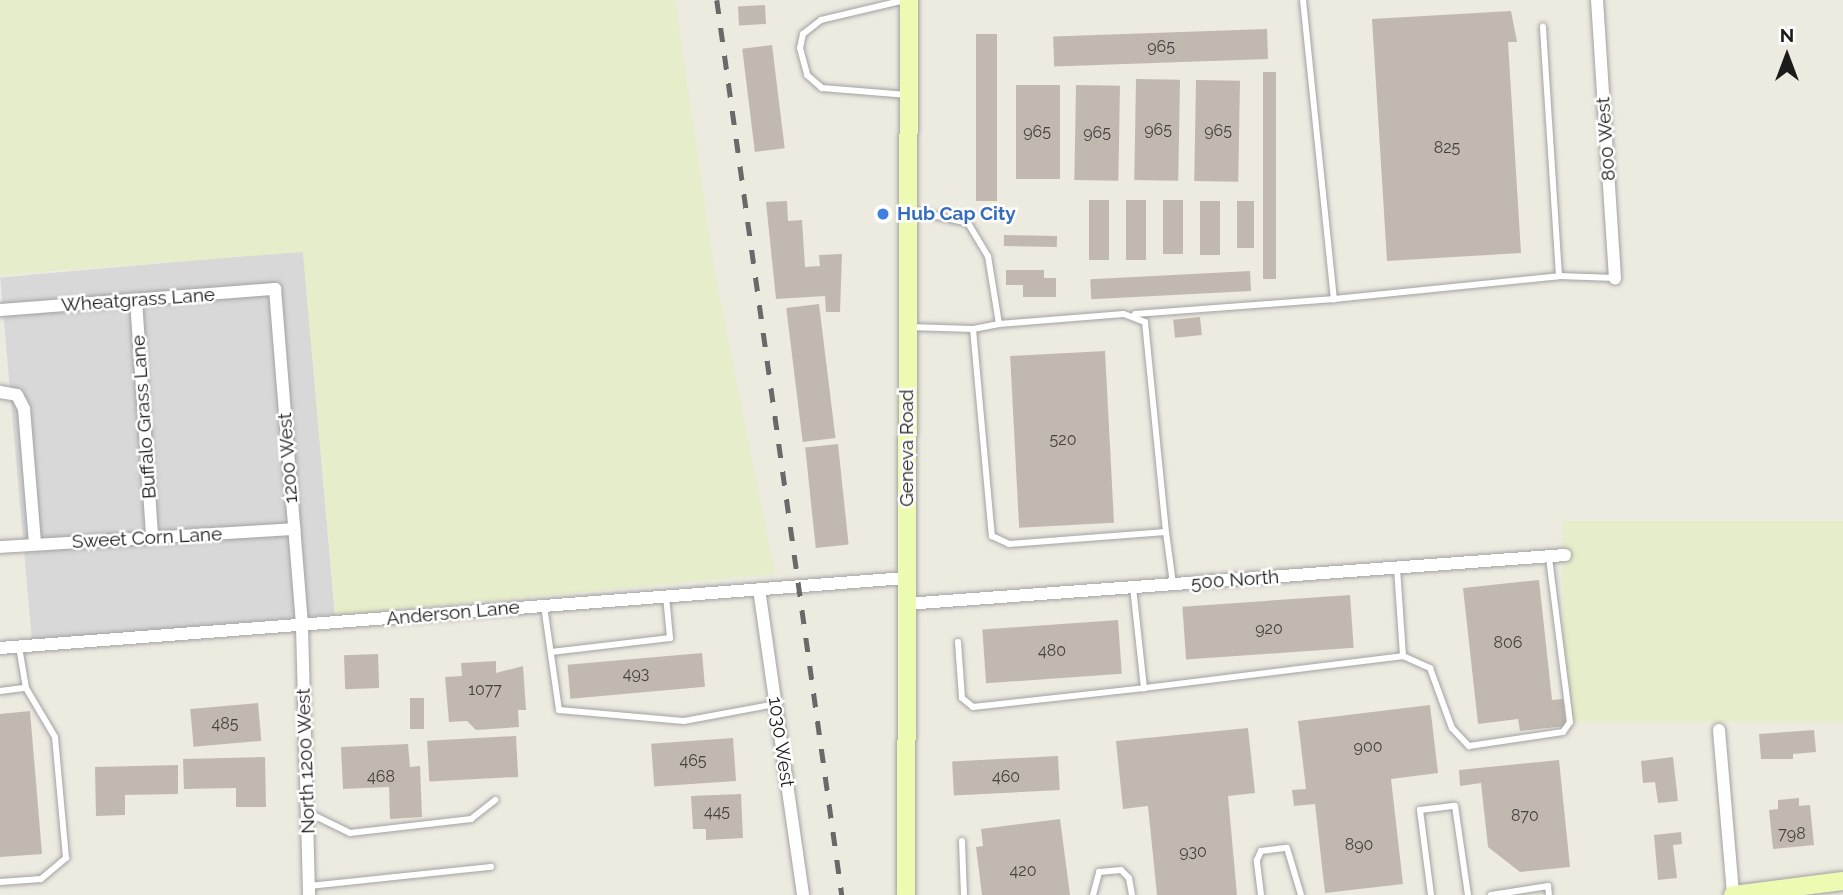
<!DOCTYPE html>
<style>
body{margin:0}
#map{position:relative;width:1843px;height:895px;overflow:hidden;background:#edeae0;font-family:Raleway,sans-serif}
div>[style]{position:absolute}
.residential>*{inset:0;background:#d9d8d8;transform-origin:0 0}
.farmland>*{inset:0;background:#e6edca;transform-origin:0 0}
.building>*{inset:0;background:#c1b9b0;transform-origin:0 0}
.roads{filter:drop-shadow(0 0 2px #a2a2a2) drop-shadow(0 0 2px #a2a2a2)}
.lane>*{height:6px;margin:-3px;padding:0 3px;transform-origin:3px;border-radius:3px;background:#fff}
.street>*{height:12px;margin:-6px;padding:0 6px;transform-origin:6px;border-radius:6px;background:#fff}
.secondary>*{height:18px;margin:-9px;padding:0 9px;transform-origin:9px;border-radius:9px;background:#edfab1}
.rail>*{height:4.5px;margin-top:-2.25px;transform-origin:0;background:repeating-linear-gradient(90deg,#696969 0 14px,transparent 0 28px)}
.dots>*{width:19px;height:19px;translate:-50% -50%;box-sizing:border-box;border:4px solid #fff;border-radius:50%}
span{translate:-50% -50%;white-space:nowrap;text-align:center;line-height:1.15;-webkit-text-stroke:5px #fff;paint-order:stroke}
.number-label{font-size:16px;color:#444240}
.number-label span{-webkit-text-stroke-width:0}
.street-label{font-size:19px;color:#1b1b1b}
.shop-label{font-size:19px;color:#366cbe;font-weight:700}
.left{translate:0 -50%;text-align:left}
.north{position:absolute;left:1752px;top:21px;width:70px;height:70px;-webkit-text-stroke:5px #fff;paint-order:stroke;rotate:0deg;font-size:19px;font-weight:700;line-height:28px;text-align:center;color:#1b1b1b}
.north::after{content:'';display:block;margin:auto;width:24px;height:32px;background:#1b1b1b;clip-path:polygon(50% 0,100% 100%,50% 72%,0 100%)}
</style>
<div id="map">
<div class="residential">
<div style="left:303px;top:251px;width:365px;height:304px;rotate:85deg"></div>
</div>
<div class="farmland">
<div style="clip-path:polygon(0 0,675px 0,715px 273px,775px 574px,335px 615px,303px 252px,0 275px)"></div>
<div style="left:1843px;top:521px;width:201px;height:280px;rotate:90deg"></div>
</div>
<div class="building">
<div style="left:765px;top:5px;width:19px;height:27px;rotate:87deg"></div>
<div style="clip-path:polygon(1511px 11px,1517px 42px,1508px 42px,1521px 253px,1387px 261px,1372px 19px)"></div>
<div style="left:1267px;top:29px;width:30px;height:214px;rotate:88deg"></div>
<div style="left:976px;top:34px;width:21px;height:167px"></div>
<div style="left:772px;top:45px;width:104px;height:30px;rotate:83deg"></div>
<div style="left:1263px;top:72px;width:13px;height:207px"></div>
<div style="left:1136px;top:79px;width:44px;height:101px;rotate:1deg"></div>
<div style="left:1196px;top:80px;width:44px;height:101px;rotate:1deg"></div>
<div style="left:1016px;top:85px;width:44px;height:94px"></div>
<div style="left:1076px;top:85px;width:44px;height:95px;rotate:1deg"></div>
<div style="left:1089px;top:200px;width:20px;height:60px"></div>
<div style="left:1126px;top:200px;width:20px;height:60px"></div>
<div style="left:1163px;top:200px;width:20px;height:54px"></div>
<div style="clip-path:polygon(787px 201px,788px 221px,802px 220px,805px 267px,820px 266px,819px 255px,842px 254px,840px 312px,826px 312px,825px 296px,776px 299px,766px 202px)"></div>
<div style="left:1200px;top:201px;width:20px;height:54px"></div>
<div style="left:1237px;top:201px;width:17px;height:47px"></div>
<div style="left:1004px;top:235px;width:53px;height:11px;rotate:1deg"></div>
<div style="clip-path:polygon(1006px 270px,1044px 270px,1044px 278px,1056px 278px,1056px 297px,1023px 297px,1023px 285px,1006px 285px)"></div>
<div style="left:1250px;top:271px;width:20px;height:160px;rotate:87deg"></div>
<div style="left:819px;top:304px;width:135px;height:33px;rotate:83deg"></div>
<div style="left:1200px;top:317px;width:18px;height:27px;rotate:84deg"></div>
<div style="left:1105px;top:351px;width:172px;height:95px;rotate:87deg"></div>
<div style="left:838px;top:444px;width:101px;height:33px;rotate:84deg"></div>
<div style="clip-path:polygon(1539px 580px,1552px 700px,1563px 699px,1566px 726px,1520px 731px,1518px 719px,1478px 724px,1463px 588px)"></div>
<div style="left:1350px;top:595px;width:53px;height:168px;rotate:86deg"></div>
<div style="left:1118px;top:620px;width:54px;height:136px;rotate:86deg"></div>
<div style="left:702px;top:653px;width:34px;height:135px;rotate:85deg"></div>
<div style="left:378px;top:654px;width:34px;height:34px;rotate:88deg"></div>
<div style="clip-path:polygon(496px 661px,496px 673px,523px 666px,526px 710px,518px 710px,519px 727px,476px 730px,467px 721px,449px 722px,445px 677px,462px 676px,461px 663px)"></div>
<div style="left:410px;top:698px;width:14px;height:31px"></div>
<div style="left:258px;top:703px;width:38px;height:68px;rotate:85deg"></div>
<div style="clip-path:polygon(1430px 705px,1438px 773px,1391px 779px,1403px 884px,1325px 893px,1315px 804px,1294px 806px,1292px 790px,1306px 789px,1298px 721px)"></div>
<div style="clip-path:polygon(30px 711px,42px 854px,0 857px,0 714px)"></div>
<div style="clip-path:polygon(1248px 728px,1255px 793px,1228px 796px,1237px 895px,1157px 895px,1148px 806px,1123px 809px,1116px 741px)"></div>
<div style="clip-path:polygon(1814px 730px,1816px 752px,1793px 754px,1793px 759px,1761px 759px,1759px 734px)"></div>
<div style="left:516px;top:736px;width:41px;height:89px;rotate:87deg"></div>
<div style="left:733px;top:738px;width:43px;height:82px;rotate:86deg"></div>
<div style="clip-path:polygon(408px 744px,410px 767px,420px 766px,422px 817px,390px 819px,389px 787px,343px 789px,341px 747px)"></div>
<div style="left:1058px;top:756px;width:34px;height:106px;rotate:87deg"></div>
<div style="clip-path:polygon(265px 757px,266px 807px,236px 807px,236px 788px,184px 789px,183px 759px)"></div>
<div style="clip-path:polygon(1673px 757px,1678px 801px,1658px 803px,1655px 782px,1643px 783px,1641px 761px)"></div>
<div style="clip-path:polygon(1559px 760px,1570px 867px,1520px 872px,1488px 847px,1481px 783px,1460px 786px,1459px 770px)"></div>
<div style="clip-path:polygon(178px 765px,178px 794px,125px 795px,125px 815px,96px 816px,95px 767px)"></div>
<div style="clip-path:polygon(741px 794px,743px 838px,706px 840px,706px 829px,693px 829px,691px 796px)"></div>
<div style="clip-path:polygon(1799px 798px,1799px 806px,1810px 805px,1814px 845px,1773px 849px,1769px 810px,1778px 809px,1778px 800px)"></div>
<div style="clip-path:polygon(1060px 819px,1070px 895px,982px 895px,976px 847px,983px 846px,981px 829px)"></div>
<div style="clip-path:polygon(1681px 832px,1682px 844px,1673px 845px,1677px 878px,1658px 880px,1654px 835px)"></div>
</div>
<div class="roads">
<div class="lane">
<div style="left:905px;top:0;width:86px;rotate:166.6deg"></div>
<div style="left:821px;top:20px;width:23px;rotate:142deg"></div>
<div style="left:803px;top:34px;width:14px;rotate:102deg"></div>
<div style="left:800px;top:48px;width:28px;rotate:75deg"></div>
<div style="left:807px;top:75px;width:20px;rotate:41deg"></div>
<div style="left:822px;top:88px;width:86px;rotate:4.7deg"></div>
<div style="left:1303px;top:0;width:301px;rotate:84.1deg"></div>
<div style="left:1334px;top:299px;width:226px;rotate:-5.8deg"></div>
<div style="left:1559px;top:276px;width:250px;rotate:-93.7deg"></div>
<div style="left:910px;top:210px;width:59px;rotate:12.6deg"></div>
<div style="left:968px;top:223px;width:39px;rotate:59deg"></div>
<div style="left:988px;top:256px;width:69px;rotate:80.8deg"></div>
<div style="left:999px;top:324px;width:26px;rotate:169deg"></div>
<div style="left:973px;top:329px;width:208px;rotate:84.8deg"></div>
<div style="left:992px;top:536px;width:19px;rotate:25deg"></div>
<div style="left:1009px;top:544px;width:157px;rotate:-4.4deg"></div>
<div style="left:1166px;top:532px;width:52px;rotate:82.3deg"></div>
<div style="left:1559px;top:276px;width:56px;rotate:2deg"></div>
<div style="left:1135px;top:314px;width:200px;rotate:-4.3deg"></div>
<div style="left:999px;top:324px;width:125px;rotate:-4.6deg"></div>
<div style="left:1124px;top:314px;width:22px;rotate:21deg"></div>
<div style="left:1145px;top:322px;width:211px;rotate:84.3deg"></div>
<div style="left:909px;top:327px;width:64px;rotate:1.8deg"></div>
<div style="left:1133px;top:587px;width:102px;rotate:83.8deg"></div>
<div style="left:1144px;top:688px;width:261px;rotate:-7deg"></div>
<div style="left:1403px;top:656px;width:89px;rotate:-93.9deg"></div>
<div style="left:544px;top:606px;width:105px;rotate:81.8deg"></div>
<div style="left:559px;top:710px;width:125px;rotate:5deg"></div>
<div style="left:684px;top:721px;width:94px;rotate:-10.5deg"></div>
<div style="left:958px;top:642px;width:56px;rotate:85.9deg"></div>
<div style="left:962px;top:698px;width:14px;rotate:39deg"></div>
<div style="left:973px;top:707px;width:172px;rotate:-6.3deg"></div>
<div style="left:551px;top:652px;width:120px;rotate:-6.7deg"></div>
<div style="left:670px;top:638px;width:42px;rotate:-95.4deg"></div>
<div style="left:1403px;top:656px;width:30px;rotate:24deg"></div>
<div style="left:1430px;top:668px;width:64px;rotate:69.9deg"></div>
<div style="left:1452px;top:728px;width:25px;rotate:47deg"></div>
<div style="left:1469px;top:746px;width:95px;rotate:-8.5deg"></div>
<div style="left:1563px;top:732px;width:12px;rotate:-55deg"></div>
<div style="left:1570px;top:722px;width:166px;rotate:-97.3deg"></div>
<div style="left:0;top:691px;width:26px;rotate:-7deg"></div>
<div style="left:307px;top:812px;width:48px;rotate:26deg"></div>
<div style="left:350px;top:833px;width:122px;rotate:-6.6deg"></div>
<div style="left:471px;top:819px;width:31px;rotate:-38deg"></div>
<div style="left:962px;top:841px;width:54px;rotate:87.9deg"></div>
<div style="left:0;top:882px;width:41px;rotate:-4.2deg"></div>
<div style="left:41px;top:879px;width:33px;rotate:-40deg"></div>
<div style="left:66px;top:858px;width:121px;rotate:-95.2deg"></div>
<div style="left:55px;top:737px;width:57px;rotate:-120.6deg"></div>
<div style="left:26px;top:688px;width:42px;rotate:-99.7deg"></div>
<div style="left:309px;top:886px;width:183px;rotate:-6deg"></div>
<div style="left:1093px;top:895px;width:24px;rotate:-75deg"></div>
<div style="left:1099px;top:872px;width:22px;rotate:-5deg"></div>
<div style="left:1121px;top:870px;width:11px;rotate:45deg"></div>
<div style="left:1129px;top:878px;width:17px;rotate:80deg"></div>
<div style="left:1261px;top:895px;width:35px;rotate:-97deg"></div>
<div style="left:1257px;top:860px;width:10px;rotate:-66deg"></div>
<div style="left:1261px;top:851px;width:26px;rotate:-7deg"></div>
<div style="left:1287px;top:848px;width:49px;rotate:73.4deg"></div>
<div style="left:1431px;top:895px;width:86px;rotate:-97.4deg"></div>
<div style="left:1420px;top:810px;width:35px;rotate:-7deg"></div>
<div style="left:1455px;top:806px;width:90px;rotate:81.7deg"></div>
<div style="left:1491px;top:895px;width:58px;rotate:-9deg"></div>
<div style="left:1548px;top:886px;width:9px;rotate:84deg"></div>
</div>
<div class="street">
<div style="left:1597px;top:0;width:279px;rotate:86.3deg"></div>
<div style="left:136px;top:300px;width:236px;rotate:86.1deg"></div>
<div style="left:0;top:310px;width:276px;rotate:-4.4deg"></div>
<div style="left:275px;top:289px;width:338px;rotate:85.4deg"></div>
<div style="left:302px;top:626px;width:269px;rotate:88.5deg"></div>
<div style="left:0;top:392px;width:17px;rotate:10deg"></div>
<div style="left:17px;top:395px;width:16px;rotate:63deg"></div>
<div style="left:24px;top:409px;width:135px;rotate:85.3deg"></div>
<div style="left:0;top:547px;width:295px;rotate:-3.5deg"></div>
<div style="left:759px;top:589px;width:309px;rotate:81.8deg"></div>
<div style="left:906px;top:604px;width:661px;rotate:-4.25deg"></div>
<div style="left:0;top:648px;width:909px;rotate:-4.42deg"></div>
<div style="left:1719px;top:730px;width:164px;rotate:85.1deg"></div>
</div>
<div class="secondary">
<div style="left:906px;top:895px;width:895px;rotate:-89.81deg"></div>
<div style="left:1733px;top:895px;width:111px;rotate:-7.3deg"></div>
</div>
</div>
<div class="rail">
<div style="left:717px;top:0;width:904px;rotate:82.05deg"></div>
</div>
<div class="dots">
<div style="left:883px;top:214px;background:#3f7fe0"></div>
</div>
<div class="number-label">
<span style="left:1161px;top:47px">965</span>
<span style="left:1158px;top:130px">965</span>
<span style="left:1218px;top:131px">965</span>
<span style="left:1037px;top:132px">965</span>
<span style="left:1097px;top:133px">965</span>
<span style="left:1447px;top:148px">825</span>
<span style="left:1063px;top:440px">520</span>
<span style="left:1269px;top:629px">920</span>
<span style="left:1508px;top:643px">806</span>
<span style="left:1052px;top:651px">480</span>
<span style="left:636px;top:674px">493</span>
<span style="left:485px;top:690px">1077</span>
<span style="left:225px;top:724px">485</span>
<span style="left:1368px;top:747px">900</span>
<span style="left:693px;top:761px">465</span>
<span style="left:381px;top:777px">468</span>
<span style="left:1006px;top:777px">460</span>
<span style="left:717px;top:812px">445</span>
<span style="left:1525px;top:816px">870</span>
<span style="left:1792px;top:834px">798</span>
<span style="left:1359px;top:845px">890</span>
<span style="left:1193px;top:852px">930</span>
<span style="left:1023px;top:871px">420</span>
</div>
<div class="street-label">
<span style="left:1606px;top:139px;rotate:-94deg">800 West</span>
<span style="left:138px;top:300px;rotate:-4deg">Wheatgrass Lane</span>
<span style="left:144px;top:417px;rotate:-94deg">Buffalo Grass Lane</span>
<span style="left:907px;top:448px;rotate:-90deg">Geneva Road</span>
<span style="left:288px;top:458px;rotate:-94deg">1200 West</span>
<span style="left:147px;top:538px;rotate:-3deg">Sweet Corn Lane</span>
<span style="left:1235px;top:580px;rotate:-4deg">500 North</span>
<span style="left:453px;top:613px;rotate:-5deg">Anderson Lane</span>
<span style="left:781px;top:742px;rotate:82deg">1030 West</span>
<span style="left:306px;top:761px;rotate:-92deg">North 1200 West</span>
</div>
<div class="shop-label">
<span class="left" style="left:897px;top:214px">Hub Cap City</span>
</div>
<div class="north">N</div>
</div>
